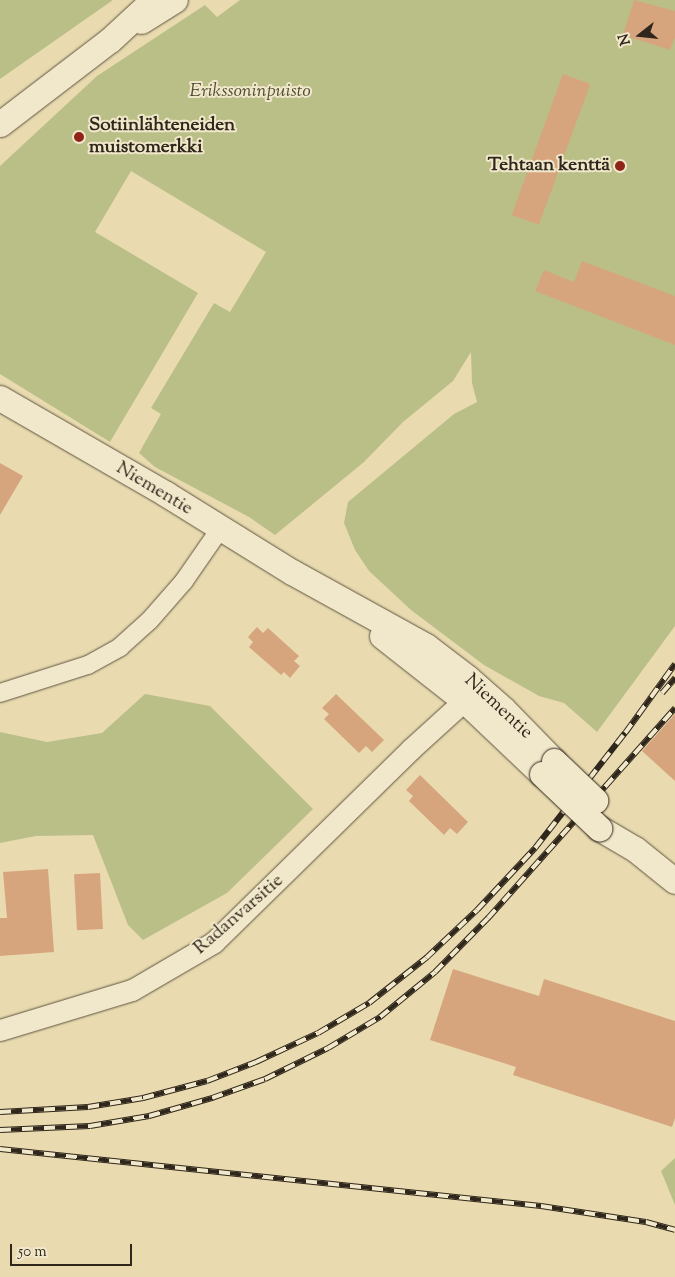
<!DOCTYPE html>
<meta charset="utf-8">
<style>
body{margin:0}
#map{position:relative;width:675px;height:1277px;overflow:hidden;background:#e9dbaf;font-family:"Sorts Mill Goudy",serif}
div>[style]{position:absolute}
.green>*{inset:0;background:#babf88}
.building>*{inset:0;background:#d7a57d;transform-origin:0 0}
.roads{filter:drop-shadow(0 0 1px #5e5441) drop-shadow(0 0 1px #5e5441)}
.minor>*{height:18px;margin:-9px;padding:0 9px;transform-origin:9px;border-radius:9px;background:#f1e8cb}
.tertiary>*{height:21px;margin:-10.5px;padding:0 10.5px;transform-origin:10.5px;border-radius:10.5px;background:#f1e8cb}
.secondary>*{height:25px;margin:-12.5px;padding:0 12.5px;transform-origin:12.5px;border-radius:12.5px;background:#f1e8cb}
.rail>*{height:5.5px;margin-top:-2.75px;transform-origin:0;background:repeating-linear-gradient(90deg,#f1e8cb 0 11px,#30271c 0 22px);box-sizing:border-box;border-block:1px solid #30271c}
.bridges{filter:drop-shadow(0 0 1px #30271c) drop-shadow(0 0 1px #30271c)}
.secondary-bridge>*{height:25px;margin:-12.5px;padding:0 12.5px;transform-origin:12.5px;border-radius:12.5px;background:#f1e8cb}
.dots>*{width:14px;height:14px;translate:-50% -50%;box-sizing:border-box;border:2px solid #f1e8cb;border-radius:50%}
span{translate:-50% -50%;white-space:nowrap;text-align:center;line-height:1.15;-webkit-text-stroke:4px #f1e8cb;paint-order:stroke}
.park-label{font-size:19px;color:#524d37;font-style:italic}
.poi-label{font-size:19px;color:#30271c;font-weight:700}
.left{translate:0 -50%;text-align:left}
.right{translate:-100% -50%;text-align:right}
.street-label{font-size:19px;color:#30271c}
.north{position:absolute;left:615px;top:10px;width:50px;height:50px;-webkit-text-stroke:4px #f1e8cb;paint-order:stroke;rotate:254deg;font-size:14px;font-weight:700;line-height:20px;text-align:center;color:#30271c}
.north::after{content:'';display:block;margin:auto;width:18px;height:22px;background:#30271c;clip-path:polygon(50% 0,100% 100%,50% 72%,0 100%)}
.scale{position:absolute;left:10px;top:1244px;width:122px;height:22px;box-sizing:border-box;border:2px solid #30271c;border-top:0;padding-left:6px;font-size:15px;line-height:18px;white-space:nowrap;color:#30271c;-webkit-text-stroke:4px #f1e8cb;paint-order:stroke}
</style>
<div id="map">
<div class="green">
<div style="clip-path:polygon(0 0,113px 0,0 79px)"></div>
<div style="clip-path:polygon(240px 0,675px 0,675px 626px,597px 732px,564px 703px,539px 696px,484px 665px,411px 610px,369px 571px,355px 550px,344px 523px,348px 502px,454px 414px,477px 402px,472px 383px,471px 352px,453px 381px,403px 422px,364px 462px,275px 535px,249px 517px,155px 467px,139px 453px,161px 414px,151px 408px,214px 303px,230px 312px,266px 252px,131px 171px,95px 232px,198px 293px,110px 442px,0 374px,0 166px,97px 76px,205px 5px,217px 17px)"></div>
<div style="clip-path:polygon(145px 694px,210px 706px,313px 809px,227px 893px,143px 940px,128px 925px,93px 835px,36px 836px,0 843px,0 732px,47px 742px,102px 733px)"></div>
<div style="clip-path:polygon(675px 1158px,675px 1205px,661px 1171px)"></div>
</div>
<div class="building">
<div style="clip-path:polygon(634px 0,675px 11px,675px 37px,670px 50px,623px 35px)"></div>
<div style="left:563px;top:74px;width:29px;height:150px;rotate:20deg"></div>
<div style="clip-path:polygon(582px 261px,675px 296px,675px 345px,535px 291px,544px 270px,574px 282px)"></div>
<div style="clip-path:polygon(0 463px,23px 476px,0 515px)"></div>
<div style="clip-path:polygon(257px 627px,263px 633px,268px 628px,299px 656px,294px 661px,300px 666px,290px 678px,284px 672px,281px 675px,249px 647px,253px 642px,248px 637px)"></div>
<div style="clip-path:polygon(336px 694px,384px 740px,372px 752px,366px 746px,359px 753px,324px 719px,329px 714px,322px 708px)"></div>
<div style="clip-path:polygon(675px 714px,675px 781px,642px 751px)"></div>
<div style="clip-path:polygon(420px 775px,468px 822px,457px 834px,450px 828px,444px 835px,409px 801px,413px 796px,406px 790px)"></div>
<div style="clip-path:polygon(48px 869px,54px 952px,0 956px,0 918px,7px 918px,3px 872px)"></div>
<div style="left:100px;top:873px;width:56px;height:26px;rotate:87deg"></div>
<div style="clip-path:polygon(453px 969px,539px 996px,544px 979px,675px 1021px,675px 1118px,672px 1127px,513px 1075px,516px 1067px,430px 1040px)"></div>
</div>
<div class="roads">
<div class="minor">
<div style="left:0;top:693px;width:92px;rotate:-17.7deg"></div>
<div style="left:88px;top:665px;width:37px;rotate:-29deg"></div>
<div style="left:120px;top:647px;width:40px;rotate:-42deg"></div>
<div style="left:150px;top:620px;width:52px;rotate:-48.9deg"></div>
<div style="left:184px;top:581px;width:63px;rotate:-55.3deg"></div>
</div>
<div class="tertiary">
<div style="left:0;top:1030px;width:138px;rotate:-16.9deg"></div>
<div style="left:132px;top:990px;width:95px;rotate:-30.3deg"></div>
<div style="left:214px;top:942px;width:276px;rotate:-44.4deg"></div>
<div style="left:411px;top:749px;width:89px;rotate:-42.3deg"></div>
</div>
<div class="secondary">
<div style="left:141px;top:21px;width:40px;rotate:-32deg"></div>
<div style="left:0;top:124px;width:138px;rotate:-37.4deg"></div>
<div style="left:110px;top:40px;width:59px;rotate:-42.9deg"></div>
<div style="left:0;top:398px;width:192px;rotate:30deg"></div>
<div style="left:166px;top:494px;width:148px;rotate:31.8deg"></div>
<div style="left:292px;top:572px;width:153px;rotate:28.9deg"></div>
<div style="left:426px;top:646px;width:53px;rotate:37.3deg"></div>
<div style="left:468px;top:678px;width:47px;rotate:41.5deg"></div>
<div style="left:503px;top:709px;width:73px;rotate:45.6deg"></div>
<div style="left:382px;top:636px;width:105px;rotate:38.1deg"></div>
<div style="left:465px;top:701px;width:106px;rotate:43.5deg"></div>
<div style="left:599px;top:828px;width:42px;rotate:30.3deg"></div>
<div style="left:635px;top:849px;width:51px;rotate:38.7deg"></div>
</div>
</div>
<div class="rail">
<div style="left:662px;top:693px;width:20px;rotate:-49deg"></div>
<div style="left:0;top:1112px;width:88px;rotate:-3.3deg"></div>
<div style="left:88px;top:1107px;width:56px;rotate:-9.3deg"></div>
<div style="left:143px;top:1098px;width:66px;rotate:-14.9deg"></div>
<div style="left:207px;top:1081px;width:53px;rotate:-21.2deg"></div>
<div style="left:256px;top:1062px;width:68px;rotate:-25.1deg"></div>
<div style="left:318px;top:1033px;width:59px;rotate:-30.5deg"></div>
<div style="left:369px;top:1003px;width:73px;rotate:-38.3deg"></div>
<div style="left:426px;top:958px;width:70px;rotate:-43.3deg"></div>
<div style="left:477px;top:910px;width:85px;rotate:-46.9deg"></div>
<div style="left:535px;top:848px;width:146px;rotate:-52deg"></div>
<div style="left:625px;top:733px;width:85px;rotate:-54.1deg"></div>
<div style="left:0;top:1130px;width:90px;rotate:-2.5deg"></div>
<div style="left:90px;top:1126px;width:60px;rotate:-9.6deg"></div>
<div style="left:149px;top:1116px;width:66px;rotate:-15.9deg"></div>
<div style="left:212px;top:1098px;width:56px;rotate:-19.7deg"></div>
<div style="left:265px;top:1079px;width:70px;rotate:-26.2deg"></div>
<div style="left:328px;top:1048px;width:61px;rotate:-30.8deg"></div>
<div style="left:380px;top:1017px;width:71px;rotate:-39.3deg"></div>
<div style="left:435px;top:972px;width:76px;rotate:-45.5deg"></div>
<div style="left:488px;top:918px;width:281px;rotate:-48.3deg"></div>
<div style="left:0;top:1149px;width:544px;rotate:6.01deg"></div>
<div style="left:541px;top:1206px;width:106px;rotate:8.7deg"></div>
<div style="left:646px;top:1222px;width:30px;rotate:15deg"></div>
</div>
<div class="bridges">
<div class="secondary-bridge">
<div style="left:554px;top:761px;width:57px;rotate:43.6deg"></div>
<div style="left:542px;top:774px;width:79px;rotate:43.5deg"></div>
</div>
</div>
<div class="dots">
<div style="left:79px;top:137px;background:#8f2418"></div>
<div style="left:620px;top:166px;background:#8f2418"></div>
</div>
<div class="park-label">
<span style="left:250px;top:92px">Erikssoninpuisto</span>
</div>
<div class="poi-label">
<span class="left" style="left:89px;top:137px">Sotiinlähteneiden<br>muistomerkki</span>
<span class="right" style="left:610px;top:166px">Tehtaan kenttä</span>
</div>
<div class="street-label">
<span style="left:154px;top:489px;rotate:31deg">Niementie</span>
<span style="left:498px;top:707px;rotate:43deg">Niementie</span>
<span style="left:239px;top:915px;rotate:-41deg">Radanvarsitie</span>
</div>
<div class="north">N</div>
<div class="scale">50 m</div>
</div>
